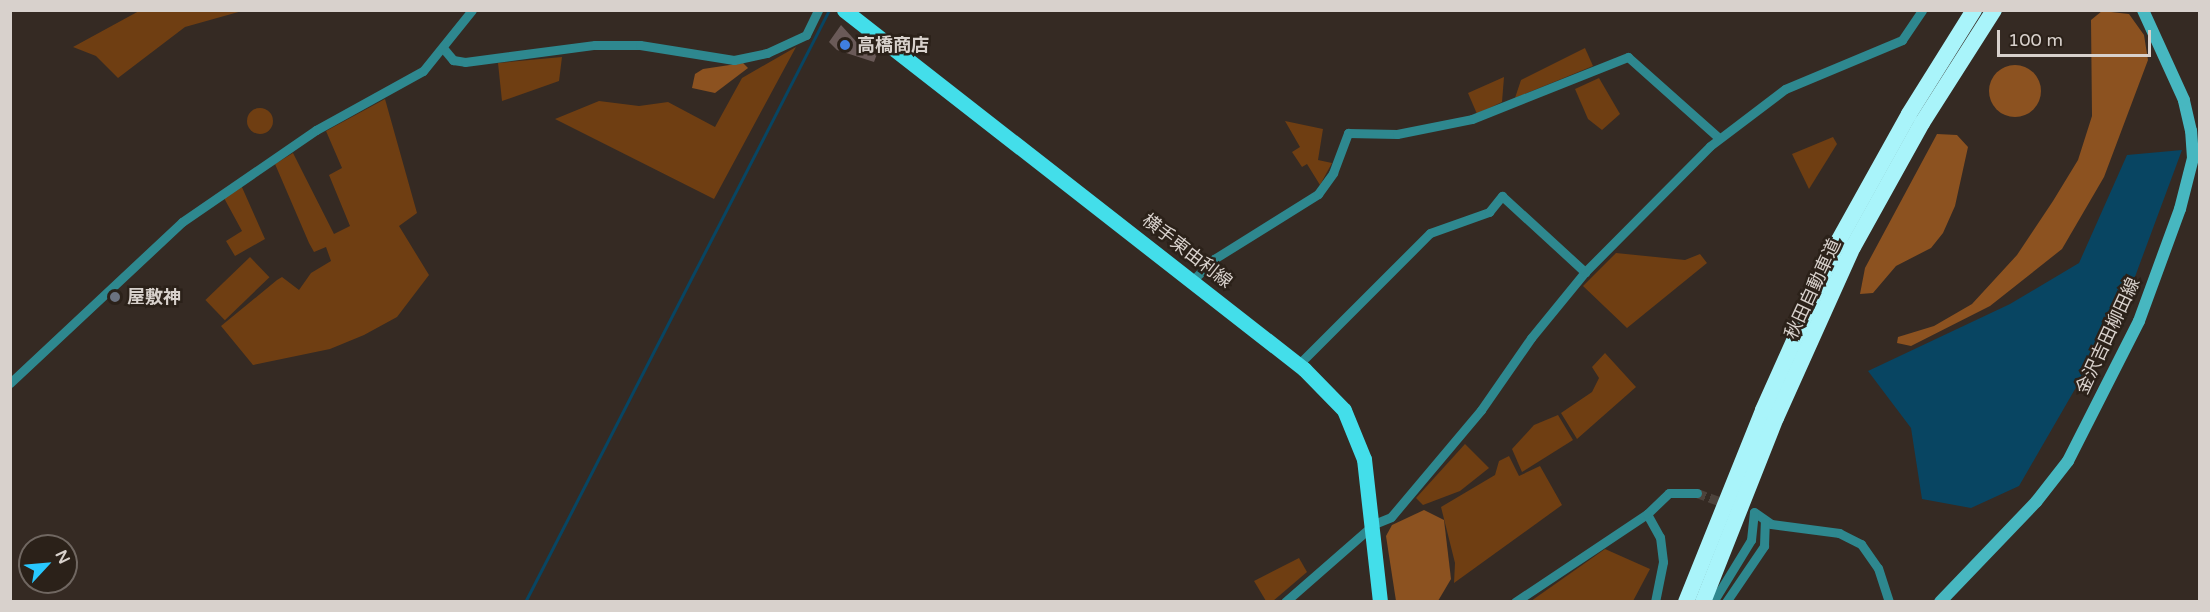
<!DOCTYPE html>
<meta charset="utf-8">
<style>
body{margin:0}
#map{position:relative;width:2210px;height:612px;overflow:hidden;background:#352a23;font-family:"Varela Round","Noto Sans JP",sans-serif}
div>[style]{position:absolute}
.green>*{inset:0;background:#6f3e12;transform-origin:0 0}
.round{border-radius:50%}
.forest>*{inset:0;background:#8c5220}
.water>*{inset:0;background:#084562}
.stream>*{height:3px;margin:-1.5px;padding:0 1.5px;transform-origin:1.5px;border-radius:1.5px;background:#084562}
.building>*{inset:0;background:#6a5a58}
.minor-tunnel>*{height:9px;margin-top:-4.5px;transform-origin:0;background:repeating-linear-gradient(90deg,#4d433c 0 9px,transparent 0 13.5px)}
.minor>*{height:9px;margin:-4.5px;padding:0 4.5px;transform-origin:4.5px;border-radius:4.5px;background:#2e888f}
.secondary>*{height:12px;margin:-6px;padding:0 6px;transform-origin:6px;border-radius:6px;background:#47b7c0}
.primary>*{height:15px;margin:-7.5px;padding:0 7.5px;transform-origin:7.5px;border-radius:7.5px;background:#43deea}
.motorway>*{height:16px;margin:-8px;padding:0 8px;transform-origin:8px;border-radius:8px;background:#a9f4fa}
.dots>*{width:16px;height:16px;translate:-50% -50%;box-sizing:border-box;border:3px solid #2b2119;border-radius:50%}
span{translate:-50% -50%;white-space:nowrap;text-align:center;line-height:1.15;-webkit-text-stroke:5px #2b2119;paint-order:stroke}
.poi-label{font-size:18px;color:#d8d1cc;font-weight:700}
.left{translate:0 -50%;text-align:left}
.street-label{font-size:18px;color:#d8d1cc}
.frame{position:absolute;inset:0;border:12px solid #d8d1cc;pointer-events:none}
.north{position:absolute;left:18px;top:534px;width:60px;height:60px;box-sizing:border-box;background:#2b2119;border:2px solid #706761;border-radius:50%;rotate:64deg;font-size:16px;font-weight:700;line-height:24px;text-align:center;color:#d8d1cc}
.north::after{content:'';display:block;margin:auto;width:21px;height:27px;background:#28c8ff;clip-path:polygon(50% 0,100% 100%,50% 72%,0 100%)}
.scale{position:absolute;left:1997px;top:30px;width:154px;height:27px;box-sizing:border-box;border:3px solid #d8d1cc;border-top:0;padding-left:8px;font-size:18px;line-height:21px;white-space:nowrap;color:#d8d1cc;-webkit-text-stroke:4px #2b2119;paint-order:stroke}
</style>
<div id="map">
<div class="green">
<div style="clip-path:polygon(139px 11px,139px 10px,242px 11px,185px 27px,118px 78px,96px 56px,73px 47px)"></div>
<div style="clip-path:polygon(796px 47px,714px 199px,555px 119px,599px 101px,639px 106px,668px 102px,715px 127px,742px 78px)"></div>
<div style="clip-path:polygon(1585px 48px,1593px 66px,1515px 98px,1521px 80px)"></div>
<div style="clip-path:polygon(562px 57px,559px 81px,502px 101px,498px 63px)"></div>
<div style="clip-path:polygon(1504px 77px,1502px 102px,1477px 114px,1468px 93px)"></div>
<div style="clip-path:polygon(1599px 78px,1620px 114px,1602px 130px,1588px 119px,1575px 89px)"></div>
<div style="clip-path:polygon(385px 99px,417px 213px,399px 226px,429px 275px,397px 317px,364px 335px,330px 349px,253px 365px,221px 326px,277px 280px,282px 277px,299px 290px,311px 273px,331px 261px,326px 247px,314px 252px,309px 243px,275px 164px,293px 153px,334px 234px,350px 226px,329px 175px,342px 168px,326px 131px)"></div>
<div class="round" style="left:247px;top:108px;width:26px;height:26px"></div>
<div style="clip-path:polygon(1285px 121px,1323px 129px,1318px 160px,1332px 163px,1320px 185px,1307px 164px,1302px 167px,1292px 152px,1300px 147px)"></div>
<div style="clip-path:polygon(1833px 137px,1837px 144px,1809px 189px,1792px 154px)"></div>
<div style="clip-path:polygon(241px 185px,265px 239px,235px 256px,226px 241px,242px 231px,224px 198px)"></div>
<div style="clip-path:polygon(1616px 253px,1685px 260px,1700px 254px,1707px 263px,1627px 328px,1583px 286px)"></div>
<div style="left:250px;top:257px;width:28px;height:62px;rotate:46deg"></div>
<div style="clip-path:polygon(1605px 353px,1636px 387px,1577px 439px,1561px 413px,1592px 392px,1599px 378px,1592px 367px)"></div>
<div style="clip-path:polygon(1558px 415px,1573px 440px,1522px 472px,1512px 449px,1534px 425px)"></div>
<div style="clip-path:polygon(1465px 444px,1489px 468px,1460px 491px,1423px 505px,1416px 498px)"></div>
<div style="clip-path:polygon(1509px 456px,1519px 476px,1540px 466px,1562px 505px,1454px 583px,1455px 563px,1441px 507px,1495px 475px,1499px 461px)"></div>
<div style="clip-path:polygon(1605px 549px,1650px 569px,1633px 601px,1531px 601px)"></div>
<div style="clip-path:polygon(1299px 558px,1307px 572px,1273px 601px,1266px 601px,1254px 581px)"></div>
</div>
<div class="forest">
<div style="clip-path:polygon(2102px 11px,2129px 14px,2144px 35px,2148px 60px,2104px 177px,2062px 249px,1990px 306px,1911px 346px,1897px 343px,1898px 337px,1934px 326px,1972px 304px,2017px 255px,2053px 201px,2078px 160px,2092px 116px,2091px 20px)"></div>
<div style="clip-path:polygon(743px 63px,748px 68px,715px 93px,692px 88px,695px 74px,703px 69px)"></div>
<div class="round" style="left:1989px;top:65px;width:52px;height:52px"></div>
<div style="clip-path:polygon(1937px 134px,1957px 135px,1968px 147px,1955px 206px,1943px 233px,1931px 248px,1896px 266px,1873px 293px,1860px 294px,1865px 268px)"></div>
<div style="clip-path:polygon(1424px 510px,1444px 520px,1451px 579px,1438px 601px,1396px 601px,1386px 536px,1392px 525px)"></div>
</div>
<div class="water">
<div style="clip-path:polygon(2182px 150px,2126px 301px,2019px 486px,1971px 508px,1922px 499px,1911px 428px,1868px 371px,2010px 304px,2079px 263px,2127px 155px)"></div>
</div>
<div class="stream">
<div style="left:525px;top:602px;width:665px;rotate:-62.82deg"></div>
</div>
<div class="building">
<div style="clip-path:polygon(841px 25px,862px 48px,877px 54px,874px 62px,837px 50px,829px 42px)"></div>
</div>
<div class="minor-tunnel">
<div style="left:1697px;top:493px;width:33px;rotate:20deg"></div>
</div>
<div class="minor">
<div style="left:443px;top:48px;width:16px;rotate:50deg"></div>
<div style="left:453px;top:60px;width:12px;rotate:9deg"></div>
<div style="left:465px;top:62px;width:131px;rotate:-7.5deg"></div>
<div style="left:595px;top:45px;width:45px"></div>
<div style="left:640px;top:45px;width:95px;rotate:9.1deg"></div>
<div style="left:734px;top:60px;width:34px;rotate:-12deg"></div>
<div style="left:767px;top:53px;width:43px;rotate:-24.8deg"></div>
<div style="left:806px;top:35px;width:28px;rotate:-64deg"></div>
<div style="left:1193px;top:280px;width:30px;rotate:-45deg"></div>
<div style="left:1214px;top:259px;width:123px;rotate:-32deg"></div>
<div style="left:1318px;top:194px;width:26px;rotate:-54deg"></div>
<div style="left:1333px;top:173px;width:43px;rotate:-69.4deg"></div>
<div style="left:1348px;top:133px;width:49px;rotate:1.2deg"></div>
<div style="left:1397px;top:134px;width:76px;rotate:-11.3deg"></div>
<div style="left:1472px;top:119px;width:168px;rotate:-21.7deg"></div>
<div style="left:1628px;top:57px;width:122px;rotate:41.7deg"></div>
<div style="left:1299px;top:364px;width:185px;rotate:-45deg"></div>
<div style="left:1430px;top:233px;width:63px;rotate:-19.6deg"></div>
<div style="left:1489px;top:212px;width:21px;rotate:-51deg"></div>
<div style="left:1502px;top:196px;width:113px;rotate:42.5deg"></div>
<div style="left:10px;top:383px;width:236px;rotate:-43.1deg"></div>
<div style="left:182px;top:222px;width:163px;rotate:-34.5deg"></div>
<div style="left:316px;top:130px;width:122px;rotate:-28.9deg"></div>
<div style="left:423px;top:71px;width:78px;rotate:-51.2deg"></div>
<div style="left:1754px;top:512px;width:21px;rotate:35deg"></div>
<div style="left:1771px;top:524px;width:69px;rotate:7.5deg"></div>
<div style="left:1839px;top:533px;width:25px;rotate:27deg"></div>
<div style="left:1861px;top:544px;width:29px;rotate:55deg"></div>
<div style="left:1878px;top:568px;width:36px;rotate:72deg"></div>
<div style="left:1647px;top:514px;width:26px;rotate:61deg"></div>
<div style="left:1660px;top:537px;width:25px;rotate:83deg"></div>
<div style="left:1663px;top:562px;width:41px;rotate:101.3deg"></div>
<div style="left:1285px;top:602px;width:118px;rotate:-41.2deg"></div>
<div style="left:1374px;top:524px;width:18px;rotate:-22deg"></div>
<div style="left:1391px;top:517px;width:140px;rotate:-49.9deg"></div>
<div style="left:1481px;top:410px;width:88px;rotate:-55.2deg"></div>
<div style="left:1531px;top:338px;width:85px;rotate:-50.7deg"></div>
<div style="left:1585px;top:272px;width:177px;rotate:-45.2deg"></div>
<div style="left:1710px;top:146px;width:94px;rotate:-37.2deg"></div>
<div style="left:1785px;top:89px;width:127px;rotate:-22.7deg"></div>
<div style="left:1902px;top:40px;width:36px;rotate:-56deg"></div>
<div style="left:1515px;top:602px;width:159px;rotate:-33.7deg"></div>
<div style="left:1647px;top:514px;width:30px;rotate:-44deg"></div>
<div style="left:1669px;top:493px;width:28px"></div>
<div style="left:1713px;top:602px;width:73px;rotate:-58.5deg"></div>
<div style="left:1751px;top:540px;width:28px;rotate:-84deg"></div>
<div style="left:1726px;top:602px;width:68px;rotate:-55.8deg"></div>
<div style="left:1764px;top:546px;width:25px;rotate:-88deg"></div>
</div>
<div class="secondary">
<div style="left:1940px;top:602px;width:139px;rotate:-46.2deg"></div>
<div style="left:2036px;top:502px;width:52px;rotate:-52deg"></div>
<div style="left:2068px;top:461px;width:157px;rotate:-63.1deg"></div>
<div style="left:2139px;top:321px;width:119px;rotate:-69.9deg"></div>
<div style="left:2180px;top:209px;width:53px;rotate:-75.7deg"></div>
<div style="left:2193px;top:158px;width:27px;rotate:-94deg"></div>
<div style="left:2191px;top:131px;width:32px;rotate:-103deg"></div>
<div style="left:2184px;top:100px;width:99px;rotate:-114.5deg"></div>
</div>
<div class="primary">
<div style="left:844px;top:10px;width:584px;rotate:37.97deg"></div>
<div style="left:1304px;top:369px;width:57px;rotate:45.7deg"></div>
<div style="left:1344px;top:410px;width:53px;rotate:67.8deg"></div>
<div style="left:1364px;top:459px;width:144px;rotate:83.6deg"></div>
</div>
<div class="motorway">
<div style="left:1686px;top:602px;width:207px;rotate:-68.1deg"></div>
<div style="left:1763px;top:410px;width:186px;rotate:-65.9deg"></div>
<div style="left:1839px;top:240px;width:144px;rotate:-60.9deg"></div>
<div style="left:1909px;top:114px;width:123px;rotate:-58deg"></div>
<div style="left:1703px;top:602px;width:198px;rotate:-68.4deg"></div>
<div style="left:1776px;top:418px;width:188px;rotate:-65.8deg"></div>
<div style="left:1853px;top:247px;width:142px;rotate:-60.9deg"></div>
<div style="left:1922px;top:123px;width:134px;rotate:-57.5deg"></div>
</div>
<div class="dots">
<div style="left:845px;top:45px;background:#3f7fe0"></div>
<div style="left:115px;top:297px;background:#6b7280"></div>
</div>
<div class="poi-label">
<span class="left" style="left:857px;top:45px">高橋商店</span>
<span class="left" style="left:127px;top:297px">屋敷神</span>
</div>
<div class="street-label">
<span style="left:1187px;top:251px;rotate:38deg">横手東由利線</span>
<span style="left:1813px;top:289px;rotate:-65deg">秋田自動車道</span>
<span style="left:2108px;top:336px;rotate:-65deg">金沢吉田柳田線</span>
</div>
<div class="frame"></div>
<div class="north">N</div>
<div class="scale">100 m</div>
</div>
